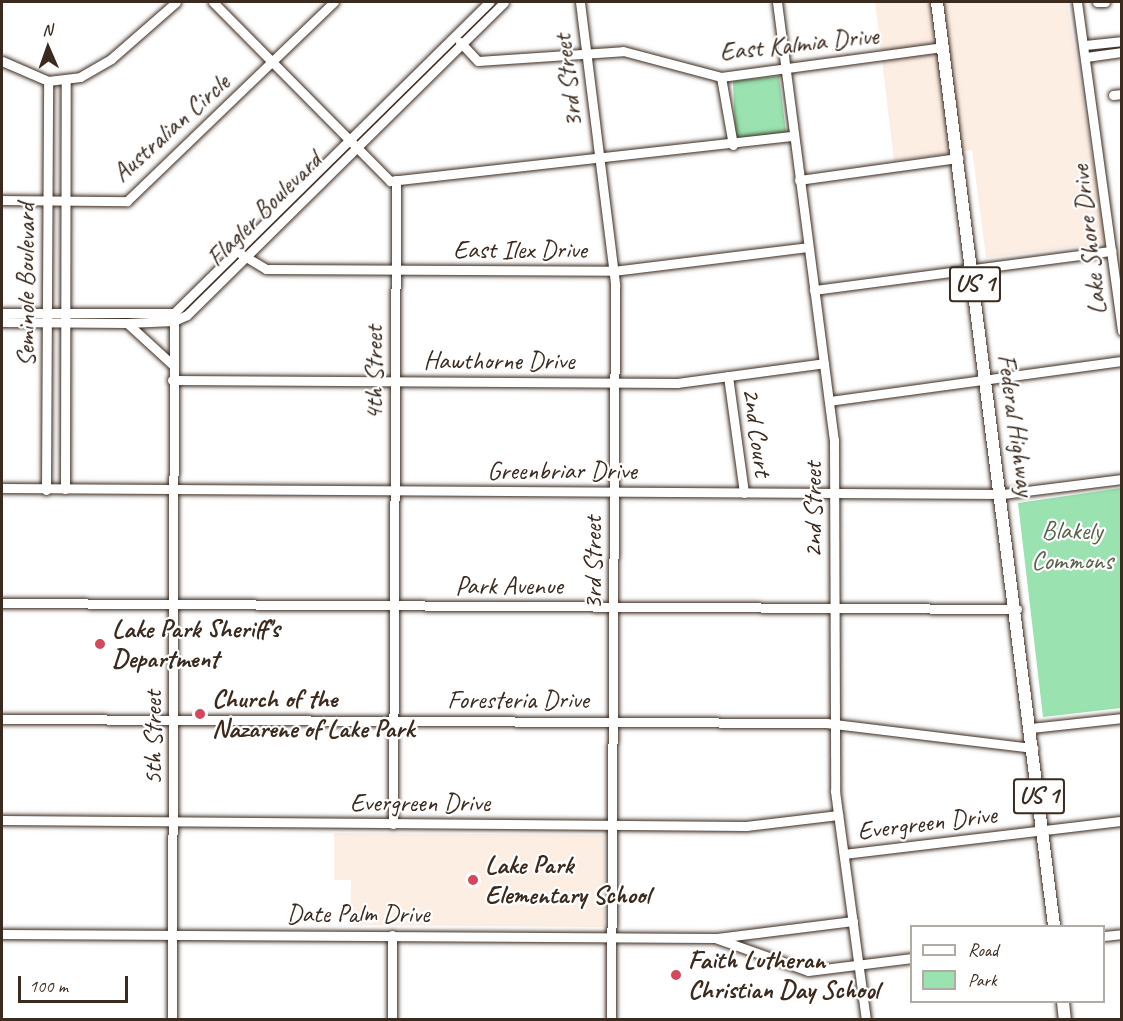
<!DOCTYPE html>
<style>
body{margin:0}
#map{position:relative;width:1123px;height:1021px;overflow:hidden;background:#fff;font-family:Caveat,sans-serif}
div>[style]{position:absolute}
.built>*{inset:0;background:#fdeee4}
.green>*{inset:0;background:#9ae2b0}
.roads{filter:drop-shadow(0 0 2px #3b2a1e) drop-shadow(0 0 2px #3b2a1e)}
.minor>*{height:9px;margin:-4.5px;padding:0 4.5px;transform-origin:4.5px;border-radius:4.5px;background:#fff}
.major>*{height:12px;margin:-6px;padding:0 6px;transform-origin:6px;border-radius:6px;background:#fff}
.dots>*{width:16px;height:16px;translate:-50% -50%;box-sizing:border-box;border:3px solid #fff;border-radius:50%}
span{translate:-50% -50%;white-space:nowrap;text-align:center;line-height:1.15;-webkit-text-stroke:4.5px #fff;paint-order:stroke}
.shield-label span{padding:2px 4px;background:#fff;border:2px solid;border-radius:4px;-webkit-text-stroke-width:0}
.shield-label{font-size:24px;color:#3b2a1e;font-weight:700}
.street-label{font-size:26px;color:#3b2a1e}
.park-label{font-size:26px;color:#58614a}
.poi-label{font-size:26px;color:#3b2a1e;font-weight:700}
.left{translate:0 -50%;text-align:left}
.frame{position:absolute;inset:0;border:3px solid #3b2a1e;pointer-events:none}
.legend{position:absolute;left:910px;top:925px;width:195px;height:78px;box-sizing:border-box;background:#fff;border:2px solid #b1aaa5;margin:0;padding:8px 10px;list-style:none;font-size:18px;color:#3b2a1e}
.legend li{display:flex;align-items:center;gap:12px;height:30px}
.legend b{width:30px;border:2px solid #b1aaa5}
.north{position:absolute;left:18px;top:18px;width:60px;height:60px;-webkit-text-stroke:4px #fff;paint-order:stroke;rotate:358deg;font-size:16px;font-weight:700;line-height:24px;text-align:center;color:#3b2a1e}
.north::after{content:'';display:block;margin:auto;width:21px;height:27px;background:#3b2a1e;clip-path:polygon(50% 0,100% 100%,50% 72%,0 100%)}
.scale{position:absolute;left:18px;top:976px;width:110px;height:27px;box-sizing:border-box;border:3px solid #3b2a1e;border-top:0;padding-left:8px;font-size:18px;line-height:21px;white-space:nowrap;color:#3b2a1e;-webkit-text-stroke:4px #fff;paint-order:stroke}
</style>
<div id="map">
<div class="built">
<div style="clip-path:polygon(875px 2px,1067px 2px,1106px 243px,986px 258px,972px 150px,894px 161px)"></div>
<div style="clip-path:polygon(334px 833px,604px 835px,604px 927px,350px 925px,351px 880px,334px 880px)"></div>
</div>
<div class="green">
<div style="clip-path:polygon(779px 76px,786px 132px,742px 139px,735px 135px,733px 81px)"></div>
<div style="clip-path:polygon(1121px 488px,1121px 708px,1043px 717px,1018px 503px)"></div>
</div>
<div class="roads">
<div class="minor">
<div style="left:213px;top:2px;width:252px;rotate:45.3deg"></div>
<div style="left:390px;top:181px;width:406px;rotate:-6.4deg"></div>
<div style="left:580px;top:2px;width:285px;rotate:82.9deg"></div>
<div style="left:615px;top:285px;width:735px;rotate:90.31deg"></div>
<div style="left:777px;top:2px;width:442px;rotate:82.6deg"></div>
<div style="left:834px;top:440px;width:351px;rotate:89.8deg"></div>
<div style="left:835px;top:791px;width:231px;rotate:82.3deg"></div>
<div style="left:1077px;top:2px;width:332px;rotate:82.2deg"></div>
<div style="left:1097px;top:2px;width:8px"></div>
<div style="left:460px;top:42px;width:26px;rotate:47deg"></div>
<div style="left:478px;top:61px;width:145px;rotate:-3.9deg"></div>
<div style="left:623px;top:51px;width:101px;rotate:14.9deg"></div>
<div style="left:721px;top:77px;width:225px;rotate:-7.7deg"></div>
<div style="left:1085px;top:45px;width:36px;rotate:-6deg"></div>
<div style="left:1086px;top:57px;width:35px;rotate:-8deg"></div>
<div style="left:2px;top:61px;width:50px;rotate:23.5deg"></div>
<div style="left:48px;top:81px;width:32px;rotate:-7deg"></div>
<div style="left:80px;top:77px;width:36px;rotate:-30deg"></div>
<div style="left:111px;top:59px;width:86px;rotate:-41.2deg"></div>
<div style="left:721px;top:77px;width:69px;rotate:80deg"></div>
<div style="left:1113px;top:95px;width:9px;rotate:-6deg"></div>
<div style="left:799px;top:180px;width:161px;rotate:-7.9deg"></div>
<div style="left:2px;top:200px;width:125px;rotate:0.5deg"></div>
<div style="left:127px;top:201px;width:287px;rotate:-43.9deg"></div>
<div style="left:241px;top:254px;width:29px;rotate:31deg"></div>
<div style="left:266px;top:269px;width:347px;rotate:0.3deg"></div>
<div style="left:613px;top:271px;width:196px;rotate:-7deg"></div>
<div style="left:814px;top:290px;width:300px;rotate:-7.5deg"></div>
<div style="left:2px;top:313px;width:172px"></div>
<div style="left:174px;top:313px;width:443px;rotate:-44.6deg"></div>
<div style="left:2px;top:322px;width:125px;rotate:0.5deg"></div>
<div style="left:127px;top:323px;width:47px;rotate:-2.4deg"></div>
<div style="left:174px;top:321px;width:14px;rotate:-25deg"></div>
<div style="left:187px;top:315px;width:445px;rotate:-44.6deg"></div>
<div style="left:127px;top:323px;width:64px;rotate:42.5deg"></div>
<div style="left:728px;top:376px;width:118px;rotate:82.2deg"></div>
<div style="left:172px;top:380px;width:505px;rotate:0.34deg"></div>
<div style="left:677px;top:383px;width:148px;rotate:-7.7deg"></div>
<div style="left:829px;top:401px;width:296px;rotate:-7.8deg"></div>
<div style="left:2px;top:488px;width:1001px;rotate:0.34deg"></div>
<div style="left:1003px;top:494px;width:120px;rotate:-7.2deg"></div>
<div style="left:65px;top:489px;width:408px;rotate:-89.9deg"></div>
<div style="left:46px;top:490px;width:409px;rotate:-89.7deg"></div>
<div style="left:2px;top:603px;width:1015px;rotate:0.34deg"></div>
<div style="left:2px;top:719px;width:824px;rotate:0.28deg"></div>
<div style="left:826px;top:723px;width:209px;rotate:6.9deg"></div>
<div style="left:1031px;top:728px;width:92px;rotate:-6.3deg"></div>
<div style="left:2px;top:820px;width:744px;rotate:0.46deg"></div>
<div style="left:746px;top:826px;width:93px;rotate:-6.8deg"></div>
<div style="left:393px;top:824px;width:644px;rotate:-89.73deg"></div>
<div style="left:844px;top:854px;width:280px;rotate:-6.8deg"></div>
<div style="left:2px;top:934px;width:713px;rotate:0.32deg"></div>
<div style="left:715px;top:938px;width:99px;rotate:19.5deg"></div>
<div style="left:808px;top:971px;width:105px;rotate:-7.1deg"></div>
<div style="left:1104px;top:936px;width:18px;rotate:-6deg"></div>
<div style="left:717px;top:938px;width:137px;rotate:-7.1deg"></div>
<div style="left:172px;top:1020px;width:707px;rotate:-89.84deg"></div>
<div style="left:392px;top:1020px;width:85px;rotate:-90deg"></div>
</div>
<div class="major">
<div style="left:937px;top:2px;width:931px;rotate:82.78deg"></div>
<div style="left:1063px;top:1002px;width:18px;rotate:84deg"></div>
</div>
</div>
<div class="dots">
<div style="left:100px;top:644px;background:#d1495b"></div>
<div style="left:200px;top:714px;background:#d1495b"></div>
<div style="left:473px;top:880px;background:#d1495b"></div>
<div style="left:676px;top:975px;background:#d1495b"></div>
</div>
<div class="shield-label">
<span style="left:975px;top:284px">US 1</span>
<span style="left:1039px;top:796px">US 1</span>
</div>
<div class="street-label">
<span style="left:799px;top:44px;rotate:-6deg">East Kalmia Drive</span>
<span style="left:568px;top:81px;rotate:-97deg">3rd Street</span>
<span style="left:171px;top:128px;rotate:-42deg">Australian Circle</span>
<span style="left:264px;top:209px;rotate:-45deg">Flagler Boulevard</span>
<span style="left:1089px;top:240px;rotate:-97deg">Lake Shore Drive</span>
<span style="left:520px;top:250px">East Ilex Drive</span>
<span style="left:26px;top:285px;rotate:-90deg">Seminole Boulevard</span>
<span style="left:499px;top:361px">Hawthorne Drive</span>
<span style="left:374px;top:373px;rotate:-90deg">4th Street</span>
<span style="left:1016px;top:425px;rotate:82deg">Federal Highway</span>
<span style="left:757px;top:432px;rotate:82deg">2nd Court</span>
<span style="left:562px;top:471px">Greenbriar Drive</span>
<span style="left:813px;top:510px;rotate:-90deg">2nd Street</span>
<span style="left:593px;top:563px;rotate:-90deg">3rd Street</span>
<span style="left:509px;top:586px">Park Avenue</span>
<span style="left:518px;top:700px">Foresteria Drive</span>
<span style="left:153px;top:738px;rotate:-90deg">5th Street</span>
<span style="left:420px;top:803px">Evergreen Drive</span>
<span style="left:927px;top:823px;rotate:-7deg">Evergreen Drive</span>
<span style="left:358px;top:914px">Date Palm Drive</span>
</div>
<div class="park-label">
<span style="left:1072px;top:546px">Blakely<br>Commons</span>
</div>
<div class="poi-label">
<span class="left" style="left:112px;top:644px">Lake Park Sheriff's<br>Department</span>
<span class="left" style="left:212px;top:714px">Church of the<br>Nazarene of Lake Park</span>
<span class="left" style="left:485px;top:880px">Lake Park<br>Elementary School</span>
<span class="left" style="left:688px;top:975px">Faith Lutheran<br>Christian Day School</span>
</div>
<div class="frame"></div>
<ul class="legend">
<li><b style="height:8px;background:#fff"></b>Road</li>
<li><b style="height:16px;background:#9ae2b0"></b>Park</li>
</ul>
<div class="north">N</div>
<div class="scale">100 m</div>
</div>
